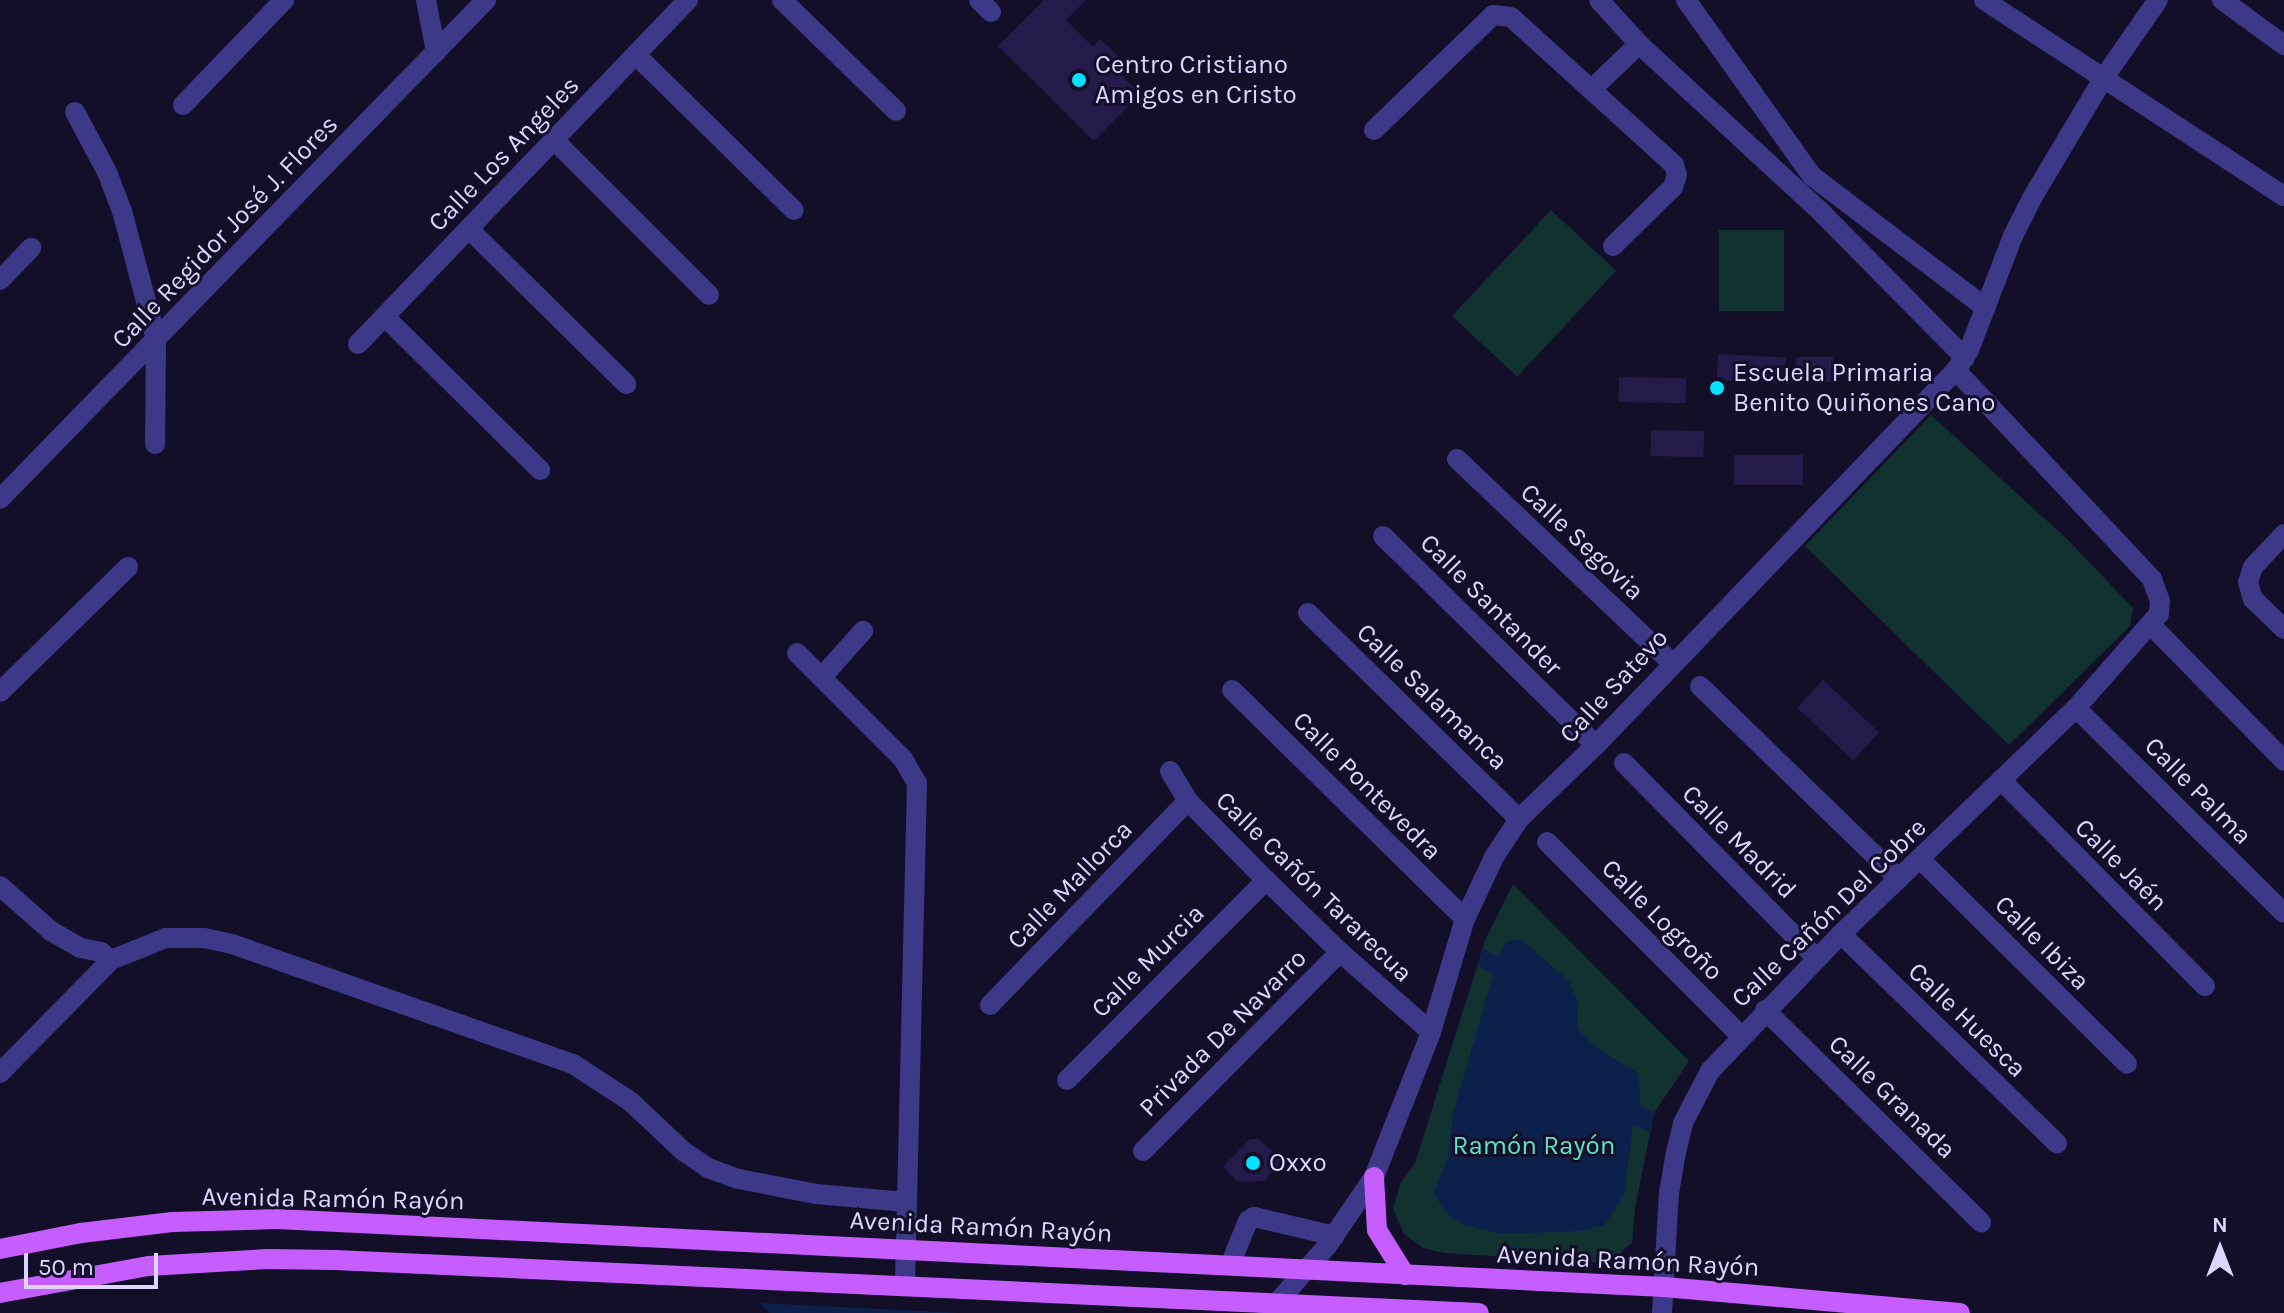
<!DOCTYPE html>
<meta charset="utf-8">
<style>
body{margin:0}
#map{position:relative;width:2284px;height:1313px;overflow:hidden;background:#140f28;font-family:Karla,sans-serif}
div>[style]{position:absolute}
.green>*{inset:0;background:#123232;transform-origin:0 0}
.water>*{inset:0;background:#0b214b}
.building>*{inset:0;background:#251b4a;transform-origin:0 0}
.minor>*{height:20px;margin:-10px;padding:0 10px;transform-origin:10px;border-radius:10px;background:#3d3988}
.major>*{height:20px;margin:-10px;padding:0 10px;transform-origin:10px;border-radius:10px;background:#c65dff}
.dots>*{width:22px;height:22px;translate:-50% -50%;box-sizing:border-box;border:4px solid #140f28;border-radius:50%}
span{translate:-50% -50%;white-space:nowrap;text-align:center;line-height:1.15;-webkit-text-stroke:6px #140f28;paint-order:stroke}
.poi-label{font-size:26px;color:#dcd6ff}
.left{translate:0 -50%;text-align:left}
.street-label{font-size:26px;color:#dcd6ff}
.park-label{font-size:26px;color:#5ee3c4}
.north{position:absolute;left:2180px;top:1209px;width:80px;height:80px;-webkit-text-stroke:6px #140f28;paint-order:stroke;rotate:0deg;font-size:22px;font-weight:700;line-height:32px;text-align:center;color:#dcd6ff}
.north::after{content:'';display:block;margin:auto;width:28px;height:36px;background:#dcd6ff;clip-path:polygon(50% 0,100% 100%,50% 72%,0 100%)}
.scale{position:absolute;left:24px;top:1253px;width:134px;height:36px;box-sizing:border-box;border:4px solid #dcd6ff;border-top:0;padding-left:10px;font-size:24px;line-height:28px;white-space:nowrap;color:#dcd6ff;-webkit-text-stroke:6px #140f28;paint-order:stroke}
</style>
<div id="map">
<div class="green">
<div style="left:1551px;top:210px;width:89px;height:145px;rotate:43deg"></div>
<div style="left:1719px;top:230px;width:65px;height:81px"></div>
<div style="clip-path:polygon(1931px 415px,2067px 539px,2133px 608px,2130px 626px,2009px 745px,1805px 546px)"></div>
<div style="clip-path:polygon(1513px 884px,1689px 1061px,1654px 1113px,1635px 1208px,1632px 1243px,1622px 1251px,1618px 1264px,1443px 1253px,1423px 1248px,1404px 1234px,1393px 1209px,1400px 1184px,1415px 1163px,1486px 938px)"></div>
</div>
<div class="water">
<div style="clip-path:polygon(1522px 940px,1569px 981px,1578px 1002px,1578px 1029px,1595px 1046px,1639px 1074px,1640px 1105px,1654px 1113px,1649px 1131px,1633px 1125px,1624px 1195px,1605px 1225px,1579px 1231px,1502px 1234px,1463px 1225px,1445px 1212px,1434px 1193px,1448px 1157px,1453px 1113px,1493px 975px,1478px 965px,1482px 949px,1499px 956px,1506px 941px)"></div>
<div style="clip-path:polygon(760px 1303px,960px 1313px,769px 1313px)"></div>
</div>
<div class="building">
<div style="clip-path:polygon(1044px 0,1086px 0,1066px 20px,1093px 47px,1100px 39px,1120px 58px,1112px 66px,1140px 94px,1094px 141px,998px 46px)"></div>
<div style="left:1718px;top:354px;width:68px;height:26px;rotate:3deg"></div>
<div style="left:1796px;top:357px;width:37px;height:25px"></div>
<div style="left:1619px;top:377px;width:67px;height:25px;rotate:1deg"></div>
<div style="left:1651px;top:430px;width:53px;height:26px;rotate:1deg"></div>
<div style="left:1734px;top:455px;width:69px;height:30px"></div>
<div style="left:1823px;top:680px;width:77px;height:38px;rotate:43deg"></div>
<div style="clip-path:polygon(1250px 1139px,1258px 1139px,1282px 1159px,1265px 1181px,1238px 1182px,1223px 1167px)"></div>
</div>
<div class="minor">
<div style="left:426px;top:0;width:53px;rotate:79.1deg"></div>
<div style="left:782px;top:0;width:159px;rotate:44.2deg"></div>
<div style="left:979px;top:0;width:17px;rotate:45deg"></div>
<div style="left:1686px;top:0;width:216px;rotate:54.4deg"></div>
<div style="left:1812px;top:176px;width:218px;rotate:37.2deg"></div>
<div style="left:1984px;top:0;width:358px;rotate:33.2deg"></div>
<div style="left:2222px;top:0;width:77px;rotate:36deg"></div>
<div style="left:1639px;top:44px;width:251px;rotate:42.7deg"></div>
<div style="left:1823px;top:214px;width:202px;rotate:45.4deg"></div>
<div style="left:636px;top:55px;width:221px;rotate:44.5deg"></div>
<div style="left:1591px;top:90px;width:66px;rotate:-43.8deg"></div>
<div style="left:1639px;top:44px;width:59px;rotate:-132.3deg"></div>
<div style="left:183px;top:105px;width:146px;rotate:-46.1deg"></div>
<div style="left:75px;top:112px;width:68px;rotate:61.9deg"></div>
<div style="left:107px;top:172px;width:42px;rotate:69deg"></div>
<div style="left:122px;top:211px;width:132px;rotate:75.1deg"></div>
<div style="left:156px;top:339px;width:105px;rotate:90.5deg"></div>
<div style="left:1374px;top:130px;width:165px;rotate:-44deg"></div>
<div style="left:1493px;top:15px;width:18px;rotate:6deg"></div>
<div style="left:1511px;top:17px;width:220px;rotate:42.2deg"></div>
<div style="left:1674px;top:165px;width:10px;rotate:73deg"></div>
<div style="left:1677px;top:175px;width:13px;rotate:108deg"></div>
<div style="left:1673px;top:187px;width:84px;rotate:135.5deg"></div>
<div style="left:554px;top:140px;width:219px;rotate:45deg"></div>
<div style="left:469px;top:229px;width:221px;rotate:44.6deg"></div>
<div style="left:0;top:280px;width:45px;rotate:-45.9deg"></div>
<div style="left:385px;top:317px;width:218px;rotate:44.6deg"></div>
<div style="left:358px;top:344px;width:477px;rotate:-46.2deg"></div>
<div style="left:1457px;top:459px;width:296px;rotate:43.5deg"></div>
<div style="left:0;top:499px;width:697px;rotate:-45.76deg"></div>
<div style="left:2284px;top:534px;width:45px;rotate:133.2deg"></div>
<div style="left:2253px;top:567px;width:16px;rotate:108deg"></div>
<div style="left:2248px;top:582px;width:18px;rotate:74deg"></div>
<div style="left:2253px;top:599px;width:43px;rotate:44.1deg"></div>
<div style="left:1383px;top:536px;width:298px;rotate:44.5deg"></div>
<div style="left:1308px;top:613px;width:295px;rotate:44.3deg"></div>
<div style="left:2152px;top:626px;width:189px;rotate:45.6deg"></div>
<div style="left:797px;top:653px;width:150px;rotate:45deg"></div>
<div style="left:903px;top:759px;width:28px;rotate:60deg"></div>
<div style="left:917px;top:783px;width:503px;rotate:91.37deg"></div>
<div style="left:822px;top:677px;width:62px;rotate:-48.3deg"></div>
<div style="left:1700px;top:686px;width:277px;rotate:44.1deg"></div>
<div style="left:1232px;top:690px;width:327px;rotate:44.5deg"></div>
<div style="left:0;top:692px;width:179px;rotate:-44.3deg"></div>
<div style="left:2076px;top:708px;width:291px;rotate:44.6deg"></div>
<div style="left:1624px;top:763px;width:274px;rotate:45.4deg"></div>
<div style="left:1170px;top:771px;width:35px;rotate:59deg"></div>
<div style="left:1188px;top:801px;width:111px;rotate:45.4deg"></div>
<div style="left:1266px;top:880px;width:103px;rotate:44.2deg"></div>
<div style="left:1340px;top:952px;width:121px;rotate:41.3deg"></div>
<div style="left:2001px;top:780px;width:290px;rotate:45.3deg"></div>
<div style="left:1547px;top:842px;width:274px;rotate:45deg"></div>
<div style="left:1920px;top:859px;width:291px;rotate:44.7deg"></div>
<div style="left:0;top:886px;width:68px;rotate:41.4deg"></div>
<div style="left:51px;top:931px;width:34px;rotate:30deg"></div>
<div style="left:81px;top:948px;width:20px;rotate:11deg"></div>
<div style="left:101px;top:952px;width:13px;rotate:39deg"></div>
<div style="left:1841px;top:934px;width:301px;rotate:44.1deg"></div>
<div style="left:990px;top:1005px;width:284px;rotate:-45.9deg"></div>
<div style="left:1765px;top:1010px;width:303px;rotate:44.5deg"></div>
<div style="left:0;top:1073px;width:158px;rotate:-45.5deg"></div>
<div style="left:111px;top:960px;width:59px;rotate:-21.8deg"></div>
<div style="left:166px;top:938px;width:38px"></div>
<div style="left:204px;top:938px;width:29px;rotate:12deg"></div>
<div style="left:232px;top:944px;width:361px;rotate:19.4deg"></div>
<div style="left:573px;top:1064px;width:68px;rotate:33deg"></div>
<div style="left:630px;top:1101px;width:73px;rotate:43.3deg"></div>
<div style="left:683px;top:1151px;width:30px;rotate:34deg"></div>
<div style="left:708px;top:1168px;width:33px;rotate:20deg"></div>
<div style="left:739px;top:1179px;width:78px;rotate:11deg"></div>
<div style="left:816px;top:1194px;width:90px;rotate:5.1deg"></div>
<div style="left:1067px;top:1080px;width:282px;rotate:-45.1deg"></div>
<div style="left:1143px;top:1151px;width:280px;rotate:-45.3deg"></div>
<div style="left:1230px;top:1265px;width:48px;rotate:-67.8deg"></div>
<div style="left:1248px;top:1221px;width:7px;rotate:-34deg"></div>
<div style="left:1254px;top:1217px;width:83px;rotate:13.2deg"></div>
<div style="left:1268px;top:1313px;width:89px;rotate:-48.6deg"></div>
<div style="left:1327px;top:1246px;width:83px;rotate:-55.7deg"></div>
<div style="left:1374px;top:1177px;width:156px;rotate:-68.5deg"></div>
<div style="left:1431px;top:1032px;width:118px;rotate:-73.3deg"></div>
<div style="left:1465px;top:919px;width:68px;rotate:-64.9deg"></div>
<div style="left:1494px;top:857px;width:45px;rotate:-56.7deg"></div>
<div style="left:1519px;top:819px;width:107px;rotate:-43.9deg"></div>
<div style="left:1596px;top:745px;width:520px;rotate:-46.17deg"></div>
<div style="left:1956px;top:370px;width:24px;rotate:-57deg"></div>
<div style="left:1969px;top:350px;width:122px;rotate:-68.9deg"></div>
<div style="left:2013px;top:236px;width:42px;rotate:-63.4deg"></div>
<div style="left:2032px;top:198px;width:139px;rotate:-59.2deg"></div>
<div style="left:2103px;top:79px;width:96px;rotate:-55.2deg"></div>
<div style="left:1662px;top:1313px;width:120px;rotate:-86.7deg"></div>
<div style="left:1669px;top:1193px;width:42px;rotate:-80.3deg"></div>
<div style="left:1676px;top:1152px;width:30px;rotate:-76deg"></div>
<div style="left:1683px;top:1123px;width:59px;rotate:-62.6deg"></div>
<div style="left:1710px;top:1071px;width:190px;rotate:-46.3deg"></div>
<div style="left:1841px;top:934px;width:326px;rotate:-43.9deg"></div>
<div style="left:2076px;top:708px;width:125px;rotate:-48.6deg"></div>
<div style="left:2159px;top:614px;width:13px;rotate:-86deg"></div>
<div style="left:2160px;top:601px;width:23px;rotate:-110deg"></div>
<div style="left:2152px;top:579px;width:287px;rotate:-133.2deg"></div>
</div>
<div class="major">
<div style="left:1374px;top:1177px;width:53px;rotate:86.8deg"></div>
<div style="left:1377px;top:1230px;width:53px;rotate:58.1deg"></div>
<div style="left:0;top:1249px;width:83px;rotate:-11.2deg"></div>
<div style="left:81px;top:1233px;width:92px;rotate:-6.9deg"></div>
<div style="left:172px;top:1222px;width:105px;rotate:-1.6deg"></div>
<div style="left:277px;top:1219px;width:1389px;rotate:2.81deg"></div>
<div style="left:1664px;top:1287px;width:297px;rotate:5deg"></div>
<div style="left:0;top:1293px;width:151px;rotate:-10.3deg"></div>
<div style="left:149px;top:1266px;width:119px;rotate:-3.4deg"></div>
<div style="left:268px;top:1259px;width:67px;rotate:0.9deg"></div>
<div style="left:335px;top:1260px;width:1145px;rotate:2.65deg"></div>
</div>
<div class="dots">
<div style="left:1079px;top:80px;background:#02e1ff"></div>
<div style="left:1717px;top:388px;background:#02e1ff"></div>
<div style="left:1253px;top:1163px;background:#02e1ff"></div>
</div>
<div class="poi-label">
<span class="left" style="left:1095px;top:80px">Centro Cristiano<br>Amigos en Cristo</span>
<span class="left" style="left:1733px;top:388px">Escuela Primaria<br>Benito Quiñones Cano</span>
<span class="left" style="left:1269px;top:1163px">Oxxo</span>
</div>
<div class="street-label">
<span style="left:504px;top:154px;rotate:-46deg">Calle Los Angeles</span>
<span style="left:225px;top:232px;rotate:-46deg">Calle Regidor José J. Flores</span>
<span style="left:1582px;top:542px;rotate:43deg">Calle Segovia</span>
<span style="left:1491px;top:605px;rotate:45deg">Calle Santander</span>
<span style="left:1614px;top:686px;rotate:-47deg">Calle Satevo</span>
<span style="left:1432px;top:697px;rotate:44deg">Calle Salamanca</span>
<span style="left:1367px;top:786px;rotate:45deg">Calle Pontevedra</span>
<span style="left:2198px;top:791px;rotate:45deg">Calle Palma</span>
<span style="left:1739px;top:842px;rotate:45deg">Calle Madrid</span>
<span style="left:2121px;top:865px;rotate:45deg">Calle Jaén</span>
<span style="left:1070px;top:885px;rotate:-46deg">Calle Mallorca</span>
<span style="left:1314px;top:887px;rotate:44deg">Calle Cañón Tararecua</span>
<span style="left:1829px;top:913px;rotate:-44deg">Calle Cañón Del Cobre</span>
<span style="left:1662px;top:920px;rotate:45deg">Calle Logroño</span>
<span style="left:2042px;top:943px;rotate:45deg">Calle Ibiza</span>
<span style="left:1148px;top:961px;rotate:-45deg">Calle Murcia</span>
<span style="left:1967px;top:1020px;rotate:44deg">Calle Huesca</span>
<span style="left:1223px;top:1033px;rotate:-45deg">Privada De Navarro</span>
<span style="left:1892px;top:1097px;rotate:44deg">Calle Granada</span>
<span style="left:333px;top:1199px;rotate:1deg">Avenida Ramón Rayón</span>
<span style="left:981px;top:1227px;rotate:3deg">Avenida Ramón Rayón</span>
<span style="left:1628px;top:1261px;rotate:3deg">Avenida Ramón Rayón</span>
</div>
<div class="park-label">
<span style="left:1534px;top:1146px">Ramón Rayón</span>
</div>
<div class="north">N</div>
<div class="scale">50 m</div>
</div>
